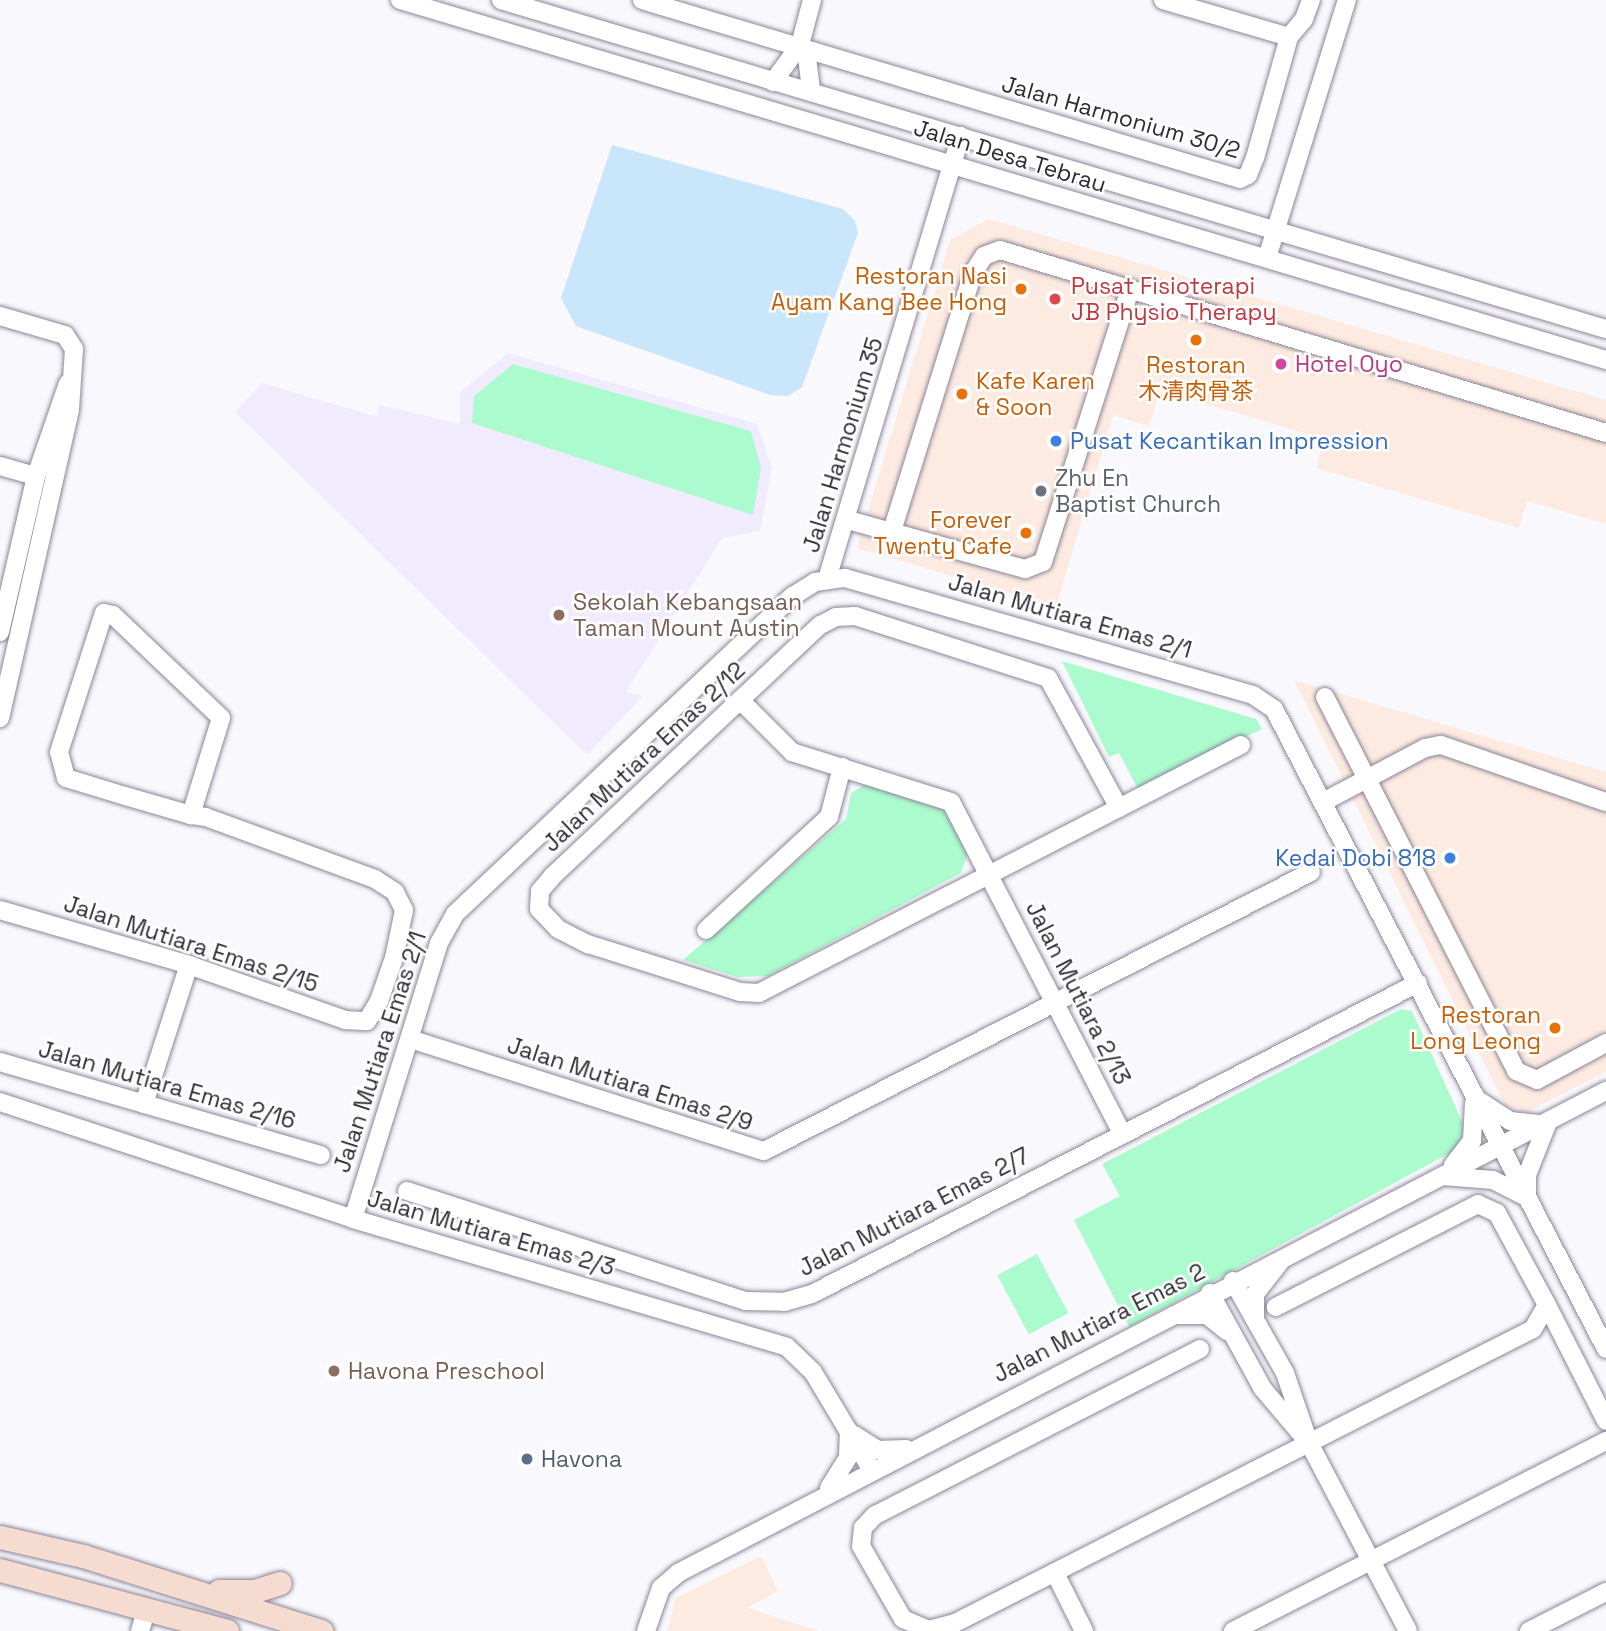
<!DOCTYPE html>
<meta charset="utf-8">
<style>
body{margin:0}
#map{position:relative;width:1606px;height:1631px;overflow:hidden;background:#f9f8fc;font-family:"Space Grotesk","Noto Sans SC",sans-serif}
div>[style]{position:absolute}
.commercial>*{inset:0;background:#fdebe1}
.built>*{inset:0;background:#f1ecfd}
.green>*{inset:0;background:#abfbce;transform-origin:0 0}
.water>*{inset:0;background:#c9e6fa}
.roads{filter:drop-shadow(0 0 2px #8b8598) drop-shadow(0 0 2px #8b8598)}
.minor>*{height:18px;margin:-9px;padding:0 9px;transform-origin:9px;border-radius:9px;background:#fff}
.major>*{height:23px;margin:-11.5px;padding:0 11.5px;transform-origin:11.5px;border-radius:11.5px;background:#f6dcd0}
.dots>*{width:19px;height:19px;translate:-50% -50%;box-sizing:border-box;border:4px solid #fff;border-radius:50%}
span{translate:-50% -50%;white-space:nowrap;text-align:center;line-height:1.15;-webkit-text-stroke:5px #fff;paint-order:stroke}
.street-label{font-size:23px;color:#2d2b33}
.food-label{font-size:23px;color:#c56008}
.right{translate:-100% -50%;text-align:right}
.left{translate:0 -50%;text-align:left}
.health-label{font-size:23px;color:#be3a42}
.hotel-label{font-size:23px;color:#b23c85}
.shop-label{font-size:23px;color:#366cbe}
.worship-label{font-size:23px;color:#5b616d}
.education-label{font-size:23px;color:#785e54}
.service-label{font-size:23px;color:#4e5e75}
</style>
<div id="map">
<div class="commercial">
<div style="clip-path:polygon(989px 219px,1606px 400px,1606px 524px,1527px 501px,1519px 528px,1316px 468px,1324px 439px,1160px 390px,1149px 426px,1113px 415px,1056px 607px,857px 548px,950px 240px)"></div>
<div style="clip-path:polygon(1294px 680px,1606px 772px,1606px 1072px,1525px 1113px,1505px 1105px)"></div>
<div style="clip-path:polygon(761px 1556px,778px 1591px,747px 1608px,819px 1631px,667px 1631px,676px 1598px)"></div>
</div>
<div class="built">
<div style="clip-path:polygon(508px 353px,757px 424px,772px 468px,760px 531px,722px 538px,626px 692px,643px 696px,587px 755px,235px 412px,262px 383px,377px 417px,380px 405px,460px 424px,460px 392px)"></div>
</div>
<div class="green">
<div style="clip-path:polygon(513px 364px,751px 431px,761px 468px,753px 515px,472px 423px,474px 396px)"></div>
<div style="clip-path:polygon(1062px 661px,1256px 719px,1262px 729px,1138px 789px,1119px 753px,1109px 757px)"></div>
<div style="clip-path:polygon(868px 783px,941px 806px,968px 854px,961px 873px,768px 976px,737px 977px,683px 960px,846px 819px,851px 793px)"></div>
<div style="clip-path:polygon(1401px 1009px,1412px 1011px,1465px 1128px,1457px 1149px,1129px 1327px,1074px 1220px,1120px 1196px,1102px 1164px)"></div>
<div style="left:1037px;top:1254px;width:67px;height:45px;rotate:62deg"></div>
</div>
<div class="water">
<div style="clip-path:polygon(612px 145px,843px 209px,855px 221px,858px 233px,802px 387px,788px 396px,770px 395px,576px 326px,561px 298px)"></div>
</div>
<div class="roads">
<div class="minor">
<div style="left:400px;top:0;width:1259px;rotate:16.62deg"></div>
<div style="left:501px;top:0;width:1153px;rotate:16.58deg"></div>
<div style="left:642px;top:0;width:624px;rotate:16.66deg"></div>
<div style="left:1240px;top:179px;width:9px;rotate:-27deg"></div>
<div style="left:1248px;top:175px;width:18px;rotate:-68deg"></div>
<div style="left:1255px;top:158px;width:126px;rotate:-74.3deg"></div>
<div style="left:1289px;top:37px;width:23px;rotate:-50deg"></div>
<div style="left:1304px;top:19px;width:20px;rotate:-70deg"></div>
<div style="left:1163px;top:0;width:131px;rotate:16.4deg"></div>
<div style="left:800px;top:45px;width:14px;rotate:60deg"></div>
<div style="left:807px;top:57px;width:35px;rotate:83deg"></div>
<div style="left:773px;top:82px;width:46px;rotate:-53.9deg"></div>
<div style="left:800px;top:45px;width:47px;rotate:-75.1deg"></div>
<div style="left:1267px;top:258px;width:270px;rotate:-72.8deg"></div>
<div style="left:0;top:316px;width:68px;rotate:16.3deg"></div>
<div style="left:65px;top:335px;width:17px;rotate:57deg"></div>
<div style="left:74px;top:349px;width:61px;rotate:93.8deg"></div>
<div style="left:70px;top:410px;width:316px;rotate:102.8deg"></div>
<div style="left:0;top:466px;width:37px;rotate:16deg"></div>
<div style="left:848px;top:520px;width:184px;rotate:15.5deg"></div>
<div style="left:1025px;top:569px;width:19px;rotate:-21deg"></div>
<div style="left:1043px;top:562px;width:287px;rotate:-72.3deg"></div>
<div style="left:892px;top:531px;width:270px;rotate:-72.6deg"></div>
<div style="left:973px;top:273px;width:20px;rotate:-57deg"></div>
<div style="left:984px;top:256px;width:17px;rotate:-21deg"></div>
<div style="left:1000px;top:250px;width:633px;rotate:16.8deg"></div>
<div style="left:827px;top:579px;width:463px;rotate:-73.2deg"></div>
<div style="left:0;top:632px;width:160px;rotate:-77deg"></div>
<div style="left:36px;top:476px;width:98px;rotate:-71deg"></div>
<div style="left:1325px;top:697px;width:420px;rotate:62.9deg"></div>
<div style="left:1516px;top:1071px;width:23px;rotate:23deg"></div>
<div style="left:1537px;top:1080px;width:78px;rotate:-28.2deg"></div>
<div style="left:740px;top:700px;width:74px;rotate:45deg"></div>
<div style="left:792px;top:752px;width:167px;rotate:17.5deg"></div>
<div style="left:951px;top:802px;width:373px;rotate:62.7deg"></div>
<div style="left:1325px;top:801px;width:113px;rotate:-27.9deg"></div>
<div style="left:1425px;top:748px;width:16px;rotate:-11deg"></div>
<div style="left:1441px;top:745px;width:175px;rotate:19.1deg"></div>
<div style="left:1119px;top:808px;width:148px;rotate:-118.6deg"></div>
<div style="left:1048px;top:678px;width:203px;rotate:-162.2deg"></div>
<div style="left:855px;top:616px;width:19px;rotate:177deg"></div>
<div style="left:836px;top:617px;width:18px;rotate:153deg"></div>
<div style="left:820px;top:625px;width:368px;rotate:136.8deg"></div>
<div style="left:552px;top:877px;width:18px;rotate:131deg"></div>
<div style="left:540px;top:891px;width:18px;rotate:93deg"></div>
<div style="left:539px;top:909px;width:28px;rotate:46deg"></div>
<div style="left:558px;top:929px;width:34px;rotate:27deg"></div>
<div style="left:588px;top:944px;width:159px;rotate:17.5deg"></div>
<div style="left:740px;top:992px;width:19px;rotate:3deg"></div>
<div style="left:759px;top:993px;width:542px;rotate:-27.23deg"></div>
<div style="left:0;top:910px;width:197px;rotate:16.2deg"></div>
<div style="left:189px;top:965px;width:165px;rotate:19.4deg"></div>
<div style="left:345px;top:1020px;width:22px;rotate:3deg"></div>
<div style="left:367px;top:1021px;width:23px;rotate:-59deg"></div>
<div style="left:379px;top:1001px;width:46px;rotate:-70.8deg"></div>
<div style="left:394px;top:958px;width:49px;rotate:-78.2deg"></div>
<div style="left:404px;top:910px;width:20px;rotate:-117deg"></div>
<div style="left:395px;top:892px;width:24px;rotate:-147deg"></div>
<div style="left:375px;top:879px;width:180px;rotate:-159.9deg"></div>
<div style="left:206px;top:817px;width:15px;rotate:-172deg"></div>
<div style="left:191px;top:815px;width:69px;rotate:-163.9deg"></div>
<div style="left:125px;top:796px;width:62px;rotate:-163deg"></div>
<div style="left:66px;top:778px;width:27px;rotate:-105deg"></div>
<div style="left:59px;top:752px;width:146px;rotate:-72.1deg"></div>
<div style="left:104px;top:613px;width:9px;rotate:13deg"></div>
<div style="left:113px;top:615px;width:149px;rotate:43.6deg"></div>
<div style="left:221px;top:718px;width:102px;rotate:107.2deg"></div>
<div style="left:706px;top:930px;width:167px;rotate:-42.6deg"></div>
<div style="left:829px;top:817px;width:52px;rotate:-75.4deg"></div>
<div style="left:410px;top:1039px;width:371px;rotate:17.6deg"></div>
<div style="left:764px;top:1151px;width:614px;rotate:-27.02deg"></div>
<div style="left:0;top:1062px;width:334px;rotate:16.2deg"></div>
<div style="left:1478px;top:1100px;width:38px;rotate:33deg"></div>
<div style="left:1510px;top:1121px;width:31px;rotate:6deg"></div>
<div style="left:0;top:1102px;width:372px;rotate:18.3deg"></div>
<div style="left:353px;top:1219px;width:452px;rotate:16.4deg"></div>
<div style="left:787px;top:1347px;width:36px;rotate:44deg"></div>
<div style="left:813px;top:1372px;width:113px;rotate:59.1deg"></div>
<div style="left:144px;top:1104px;width:146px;rotate:-72.1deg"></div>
<div style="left:1453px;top:1165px;width:31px;rotate:-52deg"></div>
<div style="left:1472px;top:1141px;width:38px;rotate:-87deg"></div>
<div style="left:1443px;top:1176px;width:50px;rotate:4.6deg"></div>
<div style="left:1493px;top:1180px;width:38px;rotate:27deg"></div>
<div style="left:407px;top:1191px;width:355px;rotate:18deg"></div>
<div style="left:745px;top:1301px;width:39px;rotate:1deg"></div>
<div style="left:784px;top:1302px;width:29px;rotate:-16deg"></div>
<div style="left:812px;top:1294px;width:681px;rotate:-27.17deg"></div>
<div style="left:1527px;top:1197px;width:22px;rotate:-90deg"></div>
<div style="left:1527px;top:1175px;width:57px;rotate:-68.4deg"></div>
<div style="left:353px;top:1219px;width:289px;rotate:-72.7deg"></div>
<div style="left:439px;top:943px;width:33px;rotate:-61deg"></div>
<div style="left:455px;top:914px;width:464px;rotate:-43.3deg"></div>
<div style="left:793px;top:596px;width:26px;rotate:-32deg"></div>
<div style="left:815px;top:582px;width:30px;rotate:-8deg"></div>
<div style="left:845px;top:578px;width:424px;rotate:16deg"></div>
<div style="left:1253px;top:695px;width:25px;rotate:34deg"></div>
<div style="left:1274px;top:709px;width:721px;rotate:62.58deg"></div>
<div style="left:1233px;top:1281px;width:106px;rotate:60.5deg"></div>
<div style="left:1285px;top:1373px;width:74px;rotate:71.1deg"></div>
<div style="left:1309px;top:1443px;width:212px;rotate:62.2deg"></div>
<div style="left:1210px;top:1293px;width:110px;rotate:61.1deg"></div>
<div style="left:1263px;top:1389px;width:60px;rotate:49.7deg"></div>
<div style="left:1547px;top:1305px;width:130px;rotate:63deg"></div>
<div style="left:1174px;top:1315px;width:33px"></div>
<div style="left:1207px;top:1315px;width:26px;rotate:39deg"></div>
<div style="left:1255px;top:1316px;width:22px;rotate:-90deg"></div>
<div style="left:1255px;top:1294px;width:41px;rotate:-52deg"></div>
<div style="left:1200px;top:1349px;width:365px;rotate:152.9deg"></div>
<div style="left:875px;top:1515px;width:18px;rotate:133deg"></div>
<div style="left:863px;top:1528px;width:18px;rotate:96deg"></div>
<div style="left:861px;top:1546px;width:84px;rotate:60.1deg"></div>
<div style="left:903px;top:1619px;width:28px;rotate:23deg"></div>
<div style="left:929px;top:1630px;width:27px;rotate:-15deg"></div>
<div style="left:955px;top:1623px;width:648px;rotate:-26.96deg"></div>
<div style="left:1533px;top:1329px;width:28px;rotate:-60deg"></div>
<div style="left:1547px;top:1305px;width:105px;rotate:-118.5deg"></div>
<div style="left:1497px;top:1213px;width:21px;rotate:-155deg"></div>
<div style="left:1478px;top:1204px;width:227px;rotate:153deg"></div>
<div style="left:854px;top:1435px;width:28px;rotate:32deg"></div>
<div style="left:878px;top:1450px;width:28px;rotate:-2deg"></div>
<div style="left:829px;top:1488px;width:36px;rotate:-58deg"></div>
<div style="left:848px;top:1457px;width:26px;rotate:-88deg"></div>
<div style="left:1055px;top:1573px;width:65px;rotate:63.4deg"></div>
<div style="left:140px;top:1631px;width:24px;rotate:-73deg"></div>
<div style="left:646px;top:1631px;width:46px;rotate:-70.8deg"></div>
<div style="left:661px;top:1588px;width:23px;rotate:-41deg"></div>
<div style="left:678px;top:1573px;width:1046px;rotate:-27.45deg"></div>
<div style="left:1233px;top:1631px;width:419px;rotate:-27deg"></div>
<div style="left:1529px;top:1631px;width:86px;rotate:-26.9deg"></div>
</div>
<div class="major">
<div style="left:0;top:1537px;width:85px;rotate:12.9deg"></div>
<div style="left:83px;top:1556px;width:250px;rotate:17.5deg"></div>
<div style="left:0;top:1570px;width:235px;rotate:15deg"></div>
<div style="left:219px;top:1591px;width:36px"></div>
<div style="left:255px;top:1591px;width:26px;rotate:-18deg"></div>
</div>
</div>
<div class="dots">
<div style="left:1021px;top:289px;background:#e8710a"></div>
<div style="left:1055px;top:299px;background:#e0444e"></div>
<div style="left:1196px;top:340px;background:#e8710a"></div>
<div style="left:1281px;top:364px;background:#d1479c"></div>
<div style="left:962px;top:394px;background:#e8710a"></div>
<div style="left:1056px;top:441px;background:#3f7fe0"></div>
<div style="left:1041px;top:491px;background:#6b7280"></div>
<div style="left:1026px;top:533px;background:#e8710a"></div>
<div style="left:559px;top:615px;background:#8d6e63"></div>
<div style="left:1450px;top:858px;background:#3f7fe0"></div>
<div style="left:1555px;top:1028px;background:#e8710a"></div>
<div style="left:334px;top:1371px;background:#8d6e63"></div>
<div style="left:527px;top:1459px;background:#5c6f8a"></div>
</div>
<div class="street-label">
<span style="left:1121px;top:117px;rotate:16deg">Jalan Harmonium 30/2</span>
<span style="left:1010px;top:156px;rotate:17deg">Jalan Desa Tebrau</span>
<span style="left:843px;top:445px;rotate:-73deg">Jalan Harmonium 35</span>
<span style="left:1070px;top:616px;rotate:16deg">Jalan Mutiara Emas 2/1</span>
<span style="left:644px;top:757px;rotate:-43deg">Jalan Mutiara Emas 2/12</span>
<span style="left:191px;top:944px;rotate:18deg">Jalan Mutiara Emas 2/15</span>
<span style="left:1078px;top:993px;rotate:63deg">Jalan Mutiara 2/13</span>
<span style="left:380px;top:1052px;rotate:-72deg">Jalan Mutiara Emas 2/1</span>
<span style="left:630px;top:1084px;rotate:18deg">Jalan Mutiara Emas 2/9</span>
<span style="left:167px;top:1085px;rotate:16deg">Jalan Mutiara Emas 2/16</span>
<span style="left:914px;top:1212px;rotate:-27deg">Jalan Mutiara Emas 2/7</span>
<span style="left:491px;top:1233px;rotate:16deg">Jalan Mutiara Emas 2/3</span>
<span style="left:1099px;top:1323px;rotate:-27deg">Jalan Mutiara Emas 2</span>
</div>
<div class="food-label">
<span class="right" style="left:1007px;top:289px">Restoran Nasi<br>Ayam Kang Bee Hong</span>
<span style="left:1196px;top:378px">Restoran<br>木清肉骨茶</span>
<span class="left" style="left:976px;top:394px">Kafe Karen<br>&amp; Soon</span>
<span class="right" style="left:1012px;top:533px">Forever<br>Twenty Cafe</span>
<span class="right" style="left:1541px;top:1028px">Restoran<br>Long Leong</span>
</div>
<div class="health-label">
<span class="left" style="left:1071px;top:299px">Pusat Fisioterapi<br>JB Physio Therapy</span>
</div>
<div class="hotel-label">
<span class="left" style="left:1295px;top:364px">Hotel Oyo</span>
</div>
<div class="shop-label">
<span class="left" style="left:1070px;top:441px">Pusat Kecantikan Impression</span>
<span class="right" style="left:1436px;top:858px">Kedai Dobi 818</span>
</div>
<div class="worship-label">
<span class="left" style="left:1055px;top:491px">Zhu En<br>Baptist Church</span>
</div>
<div class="education-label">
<span class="left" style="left:573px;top:615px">Sekolah Kebangsaan<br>Taman Mount Austin</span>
<span class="left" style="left:348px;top:1371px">Havona Preschool</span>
</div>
<div class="service-label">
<span class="left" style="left:541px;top:1459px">Havona</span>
</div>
</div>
